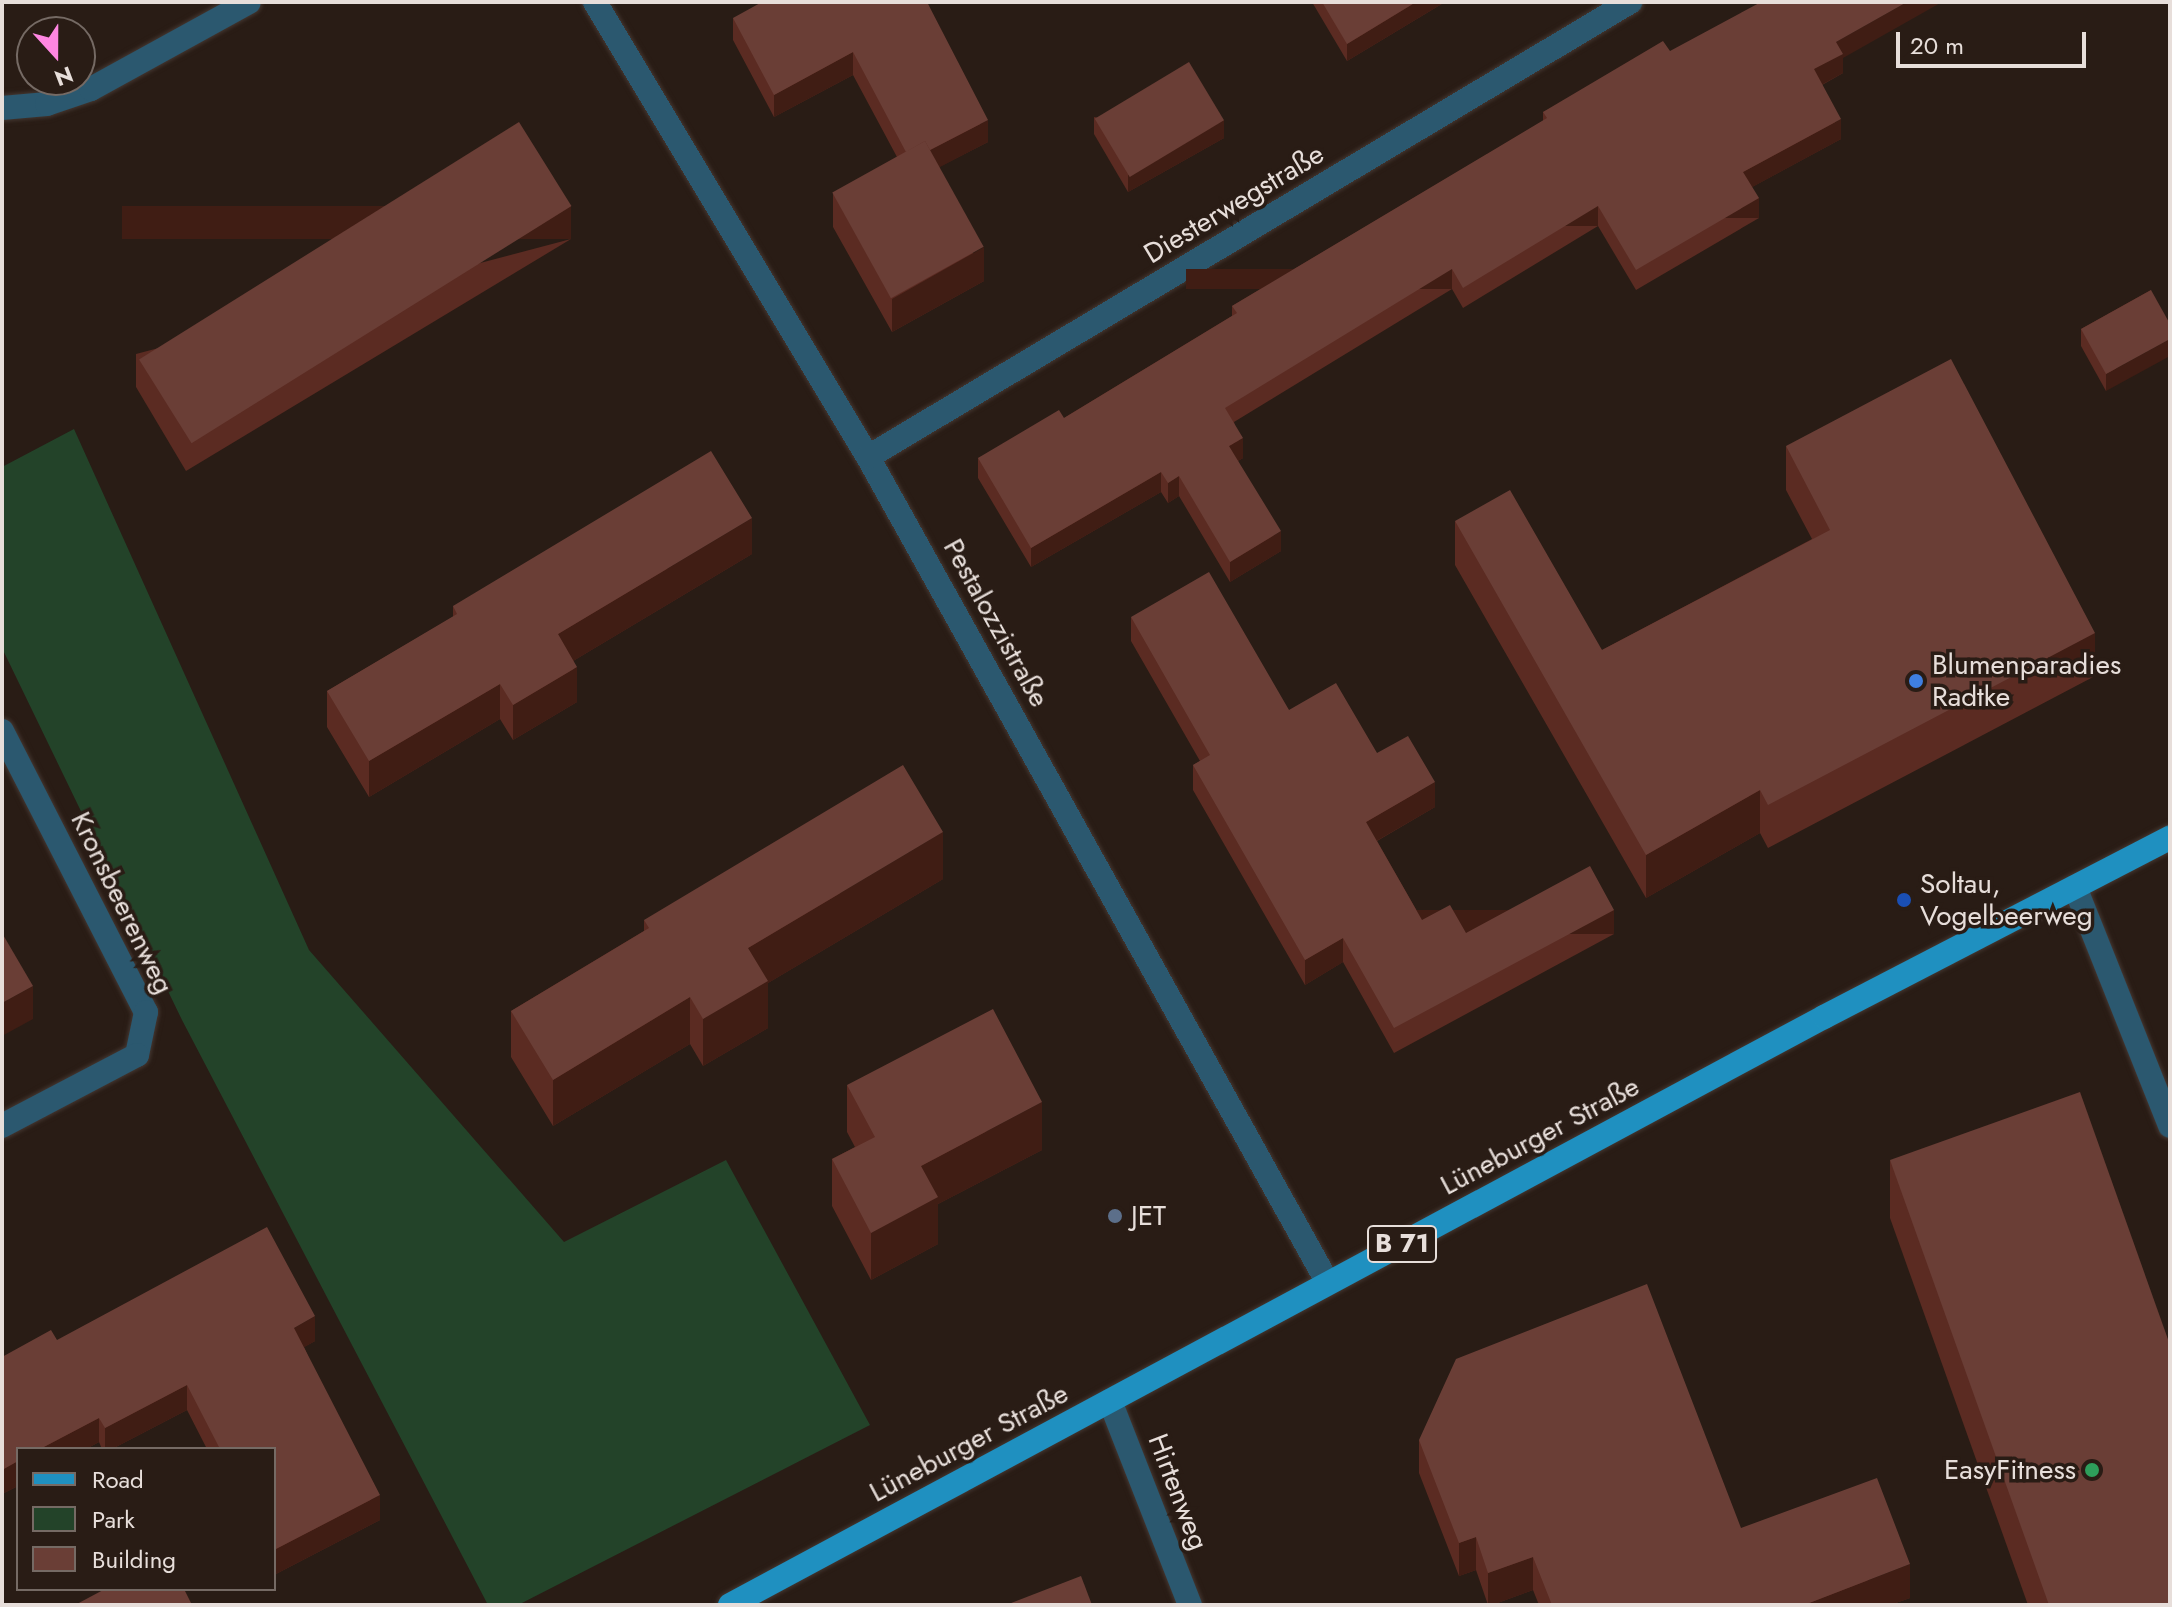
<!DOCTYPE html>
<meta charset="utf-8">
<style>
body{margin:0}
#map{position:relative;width:2172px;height:1607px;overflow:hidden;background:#291c15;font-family:Jost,sans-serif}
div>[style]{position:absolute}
.green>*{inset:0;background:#234329}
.roads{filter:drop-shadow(0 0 2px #443731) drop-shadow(0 0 2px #443731)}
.minor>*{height:24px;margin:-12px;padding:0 12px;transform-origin:12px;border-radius:12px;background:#2b586f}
.major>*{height:24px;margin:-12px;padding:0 12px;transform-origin:12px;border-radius:12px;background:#1f90c0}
.wall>*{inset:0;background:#5b2b22}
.shaded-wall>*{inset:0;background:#401d14;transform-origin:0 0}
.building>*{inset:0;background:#6a3e36;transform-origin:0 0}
.dots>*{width:22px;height:22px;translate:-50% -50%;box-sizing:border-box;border:4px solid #291c15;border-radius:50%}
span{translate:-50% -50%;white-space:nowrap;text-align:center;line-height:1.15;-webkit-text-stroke:7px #291c15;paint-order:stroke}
.shield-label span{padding:2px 6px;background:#291c15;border:2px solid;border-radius:6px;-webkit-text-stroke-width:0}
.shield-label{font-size:26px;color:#e7deda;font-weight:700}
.street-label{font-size:28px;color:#e7deda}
.poi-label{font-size:28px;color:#e7deda}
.left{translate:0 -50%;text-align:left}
.right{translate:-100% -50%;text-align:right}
.frame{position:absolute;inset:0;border:4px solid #e7deda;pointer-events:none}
.legend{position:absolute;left:16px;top:1447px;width:260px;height:144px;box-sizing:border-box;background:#291c15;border:2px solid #756a64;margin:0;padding:10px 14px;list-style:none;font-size:24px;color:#e7deda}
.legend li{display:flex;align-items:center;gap:16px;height:40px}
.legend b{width:40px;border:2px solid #756a64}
.north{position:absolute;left:16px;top:16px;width:80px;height:80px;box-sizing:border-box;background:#291c15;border:2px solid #756a64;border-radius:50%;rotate:159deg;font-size:22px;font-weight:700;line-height:32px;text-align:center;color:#e7deda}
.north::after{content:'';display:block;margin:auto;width:28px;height:36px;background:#fe86e1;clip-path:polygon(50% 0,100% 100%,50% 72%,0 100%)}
.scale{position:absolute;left:1896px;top:32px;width:190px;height:36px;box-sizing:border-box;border:4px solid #e7deda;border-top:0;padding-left:10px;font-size:24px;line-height:28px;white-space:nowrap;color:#e7deda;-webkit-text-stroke:6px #291c15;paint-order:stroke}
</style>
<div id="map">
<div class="green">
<div style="clip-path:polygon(74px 429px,309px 950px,564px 1242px,726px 1160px,870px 1425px,518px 1605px,488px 1605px,182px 1020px,2px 648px,2px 467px)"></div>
</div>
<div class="roads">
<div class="minor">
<div style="left:595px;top:2px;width:531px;rotate:59.04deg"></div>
<div style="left:868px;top:457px;width:945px;rotate:60.89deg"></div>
<div style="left:2px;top:108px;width:45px;rotate:-5.1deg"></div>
<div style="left:47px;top:104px;width:46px;rotate:-18.8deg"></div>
<div style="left:91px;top:89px;width:180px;rotate:-28.8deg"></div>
<div style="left:868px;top:457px;width:888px;rotate:-30.84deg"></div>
<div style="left:2px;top:731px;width:316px;rotate:62.9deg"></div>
<div style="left:146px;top:1012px;width:44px;rotate:101.8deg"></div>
<div style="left:137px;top:1055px;width:153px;rotate:152.3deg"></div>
<div style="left:2075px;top:887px;width:257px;rotate:68.3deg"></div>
<div style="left:1110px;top:1401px;width:219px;rotate:68.6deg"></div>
</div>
<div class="major">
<div style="left:730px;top:1605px;width:1242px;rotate:-28.26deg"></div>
<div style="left:1824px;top:1017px;width:390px;rotate:-27.4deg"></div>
</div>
</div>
<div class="wall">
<div style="clip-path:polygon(927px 2px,988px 142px,939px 167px,984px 281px,892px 332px,833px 227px,833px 194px,897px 157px,853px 75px,774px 117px,733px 40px,733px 18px)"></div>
<div style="clip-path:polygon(1312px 2px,1445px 2px,1347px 61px)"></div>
<div style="clip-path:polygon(1670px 51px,1843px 58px,1843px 73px,1822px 85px,1841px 139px,1752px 187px,1759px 218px,1636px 290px,1598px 226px,1463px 308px,1452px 289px,1234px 422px,1243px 458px,1238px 461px,1281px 551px,1230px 582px,1179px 496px,1168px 503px,1161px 492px,1031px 567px,978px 478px,978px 458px,1064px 418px,1232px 316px,1232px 306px,1543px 121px,1543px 112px)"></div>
<div style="clip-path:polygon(1094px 117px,1224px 138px,1128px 192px,1094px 134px)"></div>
<div style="clip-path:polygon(571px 239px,186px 471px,136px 387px,136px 354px)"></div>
<div style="clip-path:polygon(2151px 290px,2106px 391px,2081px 346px,2081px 329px)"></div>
<div style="clip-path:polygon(1786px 446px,2095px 676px,1768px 848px,1760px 833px,1646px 898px,1455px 565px,1455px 521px,1602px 650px,1812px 539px,1786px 490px)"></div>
<div style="clip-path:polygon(752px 554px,573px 661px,577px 702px,513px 740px,500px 719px,369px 797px,327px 727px,327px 691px,453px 617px,453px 606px)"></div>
<div style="clip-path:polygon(1131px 617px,1289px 710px,1377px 753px,1435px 807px,1377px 841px,1422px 920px,1466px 933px,1614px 934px,1394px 1053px,1343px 962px,1305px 985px,1193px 790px,1193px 765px,1200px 761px,1131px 641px)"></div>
<div style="clip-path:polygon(943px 879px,768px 983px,768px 1028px,703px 1066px,690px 1044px,553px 1126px,511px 1057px,511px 1011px,644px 931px,644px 920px)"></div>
<div style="clip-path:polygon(847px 1085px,1042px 1150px,938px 1204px,938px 1244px,871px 1280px,832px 1206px,832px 1159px,855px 1147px,847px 1132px)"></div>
<div style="clip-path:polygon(1890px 1160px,2170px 1605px,2028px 1605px,1890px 1218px)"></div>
<div style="clip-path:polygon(57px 1340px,315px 1341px,304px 1347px,380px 1520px,274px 1575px,274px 1449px,207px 1449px,187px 1410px,112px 1449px,102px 1449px,99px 1442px,86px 1449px,18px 1449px,18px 1486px,2px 1494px,2px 1357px)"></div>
<div style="clip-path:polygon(1419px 1440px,1741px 1528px,1910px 1598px,1890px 1605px,1539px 1605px,1533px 1590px,1492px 1605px,1488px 1605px,1476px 1570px,1459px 1576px,1419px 1473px)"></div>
</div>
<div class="shaded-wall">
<div style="clip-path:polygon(1416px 2px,1445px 2px,1347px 61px,1347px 44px)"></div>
<div style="clip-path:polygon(1907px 2px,1942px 2px,1843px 58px,1843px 73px,1814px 89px,1814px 69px,1836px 42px)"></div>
<div style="clip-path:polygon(853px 52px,853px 75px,774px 117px,774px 95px)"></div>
<div style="clip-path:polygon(1841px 119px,1841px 139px,1743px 192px,1743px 172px)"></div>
<div style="clip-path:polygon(988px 120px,988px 142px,911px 182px,911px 160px)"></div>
<div style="clip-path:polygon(1224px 120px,1224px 138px,1128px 192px,1128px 175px)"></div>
<div style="left:1759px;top:198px;width:20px;height:143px;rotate:90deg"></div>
<div style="left:571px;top:206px;width:33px;height:449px;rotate:90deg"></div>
<div style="left:1598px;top:206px;width:20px;height:158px;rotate:90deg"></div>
<div style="clip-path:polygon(984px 247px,984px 281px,892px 332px,892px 299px)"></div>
<div style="left:1452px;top:269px;width:20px;height:266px;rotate:90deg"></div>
<div style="clip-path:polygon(2170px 339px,2170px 356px,2106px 391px,2106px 374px)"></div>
<div style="clip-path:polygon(1243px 438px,1243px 458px,1229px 466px,1229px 446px)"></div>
<div style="clip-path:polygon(1161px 472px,1161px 492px,1031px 567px,1031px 548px)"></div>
<div style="clip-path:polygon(1179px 476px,1179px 496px,1168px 503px,1168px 483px)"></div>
<div style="clip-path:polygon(752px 518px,752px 554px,558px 670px,558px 634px)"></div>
<div style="clip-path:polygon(1281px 531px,1281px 551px,1230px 582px,1230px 562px)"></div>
<div style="left:2095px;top:633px;width:43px;height:369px;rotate:90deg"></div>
<div style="clip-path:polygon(577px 667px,577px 702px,513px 740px,513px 705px)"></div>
<div style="clip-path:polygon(500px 684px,500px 719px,369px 797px,369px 761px)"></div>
<div style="clip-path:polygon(1435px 782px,1435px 807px,1366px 847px,1366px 822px)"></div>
<div style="clip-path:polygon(1760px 790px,1760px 833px,1646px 898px,1646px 855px)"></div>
<div style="clip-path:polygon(943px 832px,943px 879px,768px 983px,768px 1028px,703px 1066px,703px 1019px,748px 948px)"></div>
<div style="left:1614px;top:910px;width:24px;height:250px;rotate:90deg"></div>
<div style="clip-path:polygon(1343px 938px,1343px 962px,1305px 985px,1305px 960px)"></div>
<div style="clip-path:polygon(33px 986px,33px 1019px,2px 1036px,2px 1003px)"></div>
<div style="clip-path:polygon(690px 997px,690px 1044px,553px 1126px,553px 1080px)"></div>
<div style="clip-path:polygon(1042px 1102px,1042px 1150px,938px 1204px,938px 1244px,871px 1280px,871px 1233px,921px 1166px)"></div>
<div style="clip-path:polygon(315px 1316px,315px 1341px,294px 1353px,294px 1328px)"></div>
<div style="clip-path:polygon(187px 1385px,187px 1410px,112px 1449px,105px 1449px,105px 1428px)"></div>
<div style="clip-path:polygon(99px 1418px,99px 1442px,86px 1449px,40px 1449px)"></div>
<div style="clip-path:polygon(18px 1461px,18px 1486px,2px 1494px,2px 1470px)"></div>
<div style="clip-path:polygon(380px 1495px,380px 1520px,274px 1575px,274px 1550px)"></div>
<div style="clip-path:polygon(1476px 1537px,1476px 1570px,1459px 1576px,1459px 1543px)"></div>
<div style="clip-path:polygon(1533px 1557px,1533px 1590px,1492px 1605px,1488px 1605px,1488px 1573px)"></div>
<div style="clip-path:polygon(1910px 1564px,1910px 1598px,1890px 1605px,1804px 1605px)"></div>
</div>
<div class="building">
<div style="clip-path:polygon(762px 2px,927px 2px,988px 120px,930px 150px,925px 141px,906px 152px,853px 52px,774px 95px,733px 18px)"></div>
<div style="clip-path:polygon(1322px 2px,1416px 2px,1347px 44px)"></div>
<div style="clip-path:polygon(1761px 2px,1907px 2px,1836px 42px,1843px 54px,1814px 69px,1841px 119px,1743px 172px,1759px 198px,1636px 270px,1598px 206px,1463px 288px,1452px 269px,1225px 408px,1243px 438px,1229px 446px,1281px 531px,1230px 562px,1179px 476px,1168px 483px,1161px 472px,1031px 548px,978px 458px,1059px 410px,1064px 418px,1237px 313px,1232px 306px,1547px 118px,1543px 112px,1663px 41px,1670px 51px)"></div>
<div style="left:1189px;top:62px;width:68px;height:110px;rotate:59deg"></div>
<div style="left:519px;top:122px;width:99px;height:448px;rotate:58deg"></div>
<div style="left:925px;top:141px;width:121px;height:106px;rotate:61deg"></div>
<div style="clip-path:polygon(2151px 290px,2170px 324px,2170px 339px,2106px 374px,2081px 329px)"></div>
<div style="clip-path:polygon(1951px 359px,2095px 633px,1768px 805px,1760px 790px,1646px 855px,1455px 521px,1510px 490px,1602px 650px,1830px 530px,1786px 446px)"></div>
<div style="clip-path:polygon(711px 451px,752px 518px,558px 634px,577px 667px,513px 705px,500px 684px,369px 761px,327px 691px,457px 614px,453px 606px)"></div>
<div style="clip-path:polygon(1209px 572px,1289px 710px,1336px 683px,1377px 753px,1408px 736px,1435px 782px,1366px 822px,1422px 920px,1450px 905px,1466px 933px,1590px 866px,1614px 910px,1394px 1028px,1343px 938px,1305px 960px,1193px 765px,1210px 755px,1131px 617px)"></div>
<div style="clip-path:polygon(903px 765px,943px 832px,748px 948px,768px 981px,703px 1019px,690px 997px,553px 1080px,511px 1011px,649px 928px,644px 920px)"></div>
<div style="clip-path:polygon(2px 933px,33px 986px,2px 1003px)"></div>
<div style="clip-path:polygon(993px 1009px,1042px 1102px,921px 1166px,938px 1197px,871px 1233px,832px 1159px,875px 1137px,847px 1085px)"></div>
<div style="clip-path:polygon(2080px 1092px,2170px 1345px,2170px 1605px,2049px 1605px,1890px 1160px)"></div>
<div style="clip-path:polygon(267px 1227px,315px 1316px,294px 1328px,380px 1495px,274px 1550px,274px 1449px,220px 1449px,187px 1385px,105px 1428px,99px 1418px,40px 1449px,18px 1449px,18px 1461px,2px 1470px,2px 1357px,51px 1330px,57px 1340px)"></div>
<div style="clip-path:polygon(1647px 1284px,1741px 1528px,1877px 1478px,1910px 1564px,1804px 1605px,1552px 1605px,1533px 1557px,1488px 1573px,1476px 1537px,1459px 1543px,1419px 1440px,1456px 1359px)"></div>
<div style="clip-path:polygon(1081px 1576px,1092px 1605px,1006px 1605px)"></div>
<div style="clip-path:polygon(105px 1589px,184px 1589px,192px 1605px,75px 1605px)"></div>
</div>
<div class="dots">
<div style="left:1916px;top:681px;background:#3f7fe0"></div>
<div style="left:1904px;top:900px;background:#1a4fb4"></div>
<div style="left:1115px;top:1216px;background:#5c6f8a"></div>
<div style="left:2092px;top:1470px;background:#2e9e5b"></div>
</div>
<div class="shield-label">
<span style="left:1402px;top:1244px">B 71</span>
</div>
<div class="street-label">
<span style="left:1234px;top:204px;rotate:-31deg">Diesterwegstraße</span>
<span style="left:996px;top:623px;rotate:61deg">Pestalozzistraße</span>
<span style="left:122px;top:903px;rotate:64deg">Kronsbeerenweg</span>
<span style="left:1540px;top:1136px;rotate:-28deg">Lüneburger Straße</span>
<span style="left:969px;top:1443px;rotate:-28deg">Lüneburger Straße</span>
<span style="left:1178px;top:1492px;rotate:69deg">Hirtenweg</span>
</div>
<div class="poi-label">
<span class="left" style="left:1932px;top:681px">Blumenparadies<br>Radtke</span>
<span class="left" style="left:1920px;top:900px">Soltau,<br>Vogelbeerweg</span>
<span class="left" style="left:1131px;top:1216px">JET</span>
<span class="right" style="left:2076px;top:1470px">EasyFitness</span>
</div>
<div class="frame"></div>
<ul class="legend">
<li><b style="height:10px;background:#1f90c0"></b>Road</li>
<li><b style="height:22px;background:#234329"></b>Park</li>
<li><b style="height:22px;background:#6a3e36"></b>Building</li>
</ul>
<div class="north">N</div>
<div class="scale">20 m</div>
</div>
